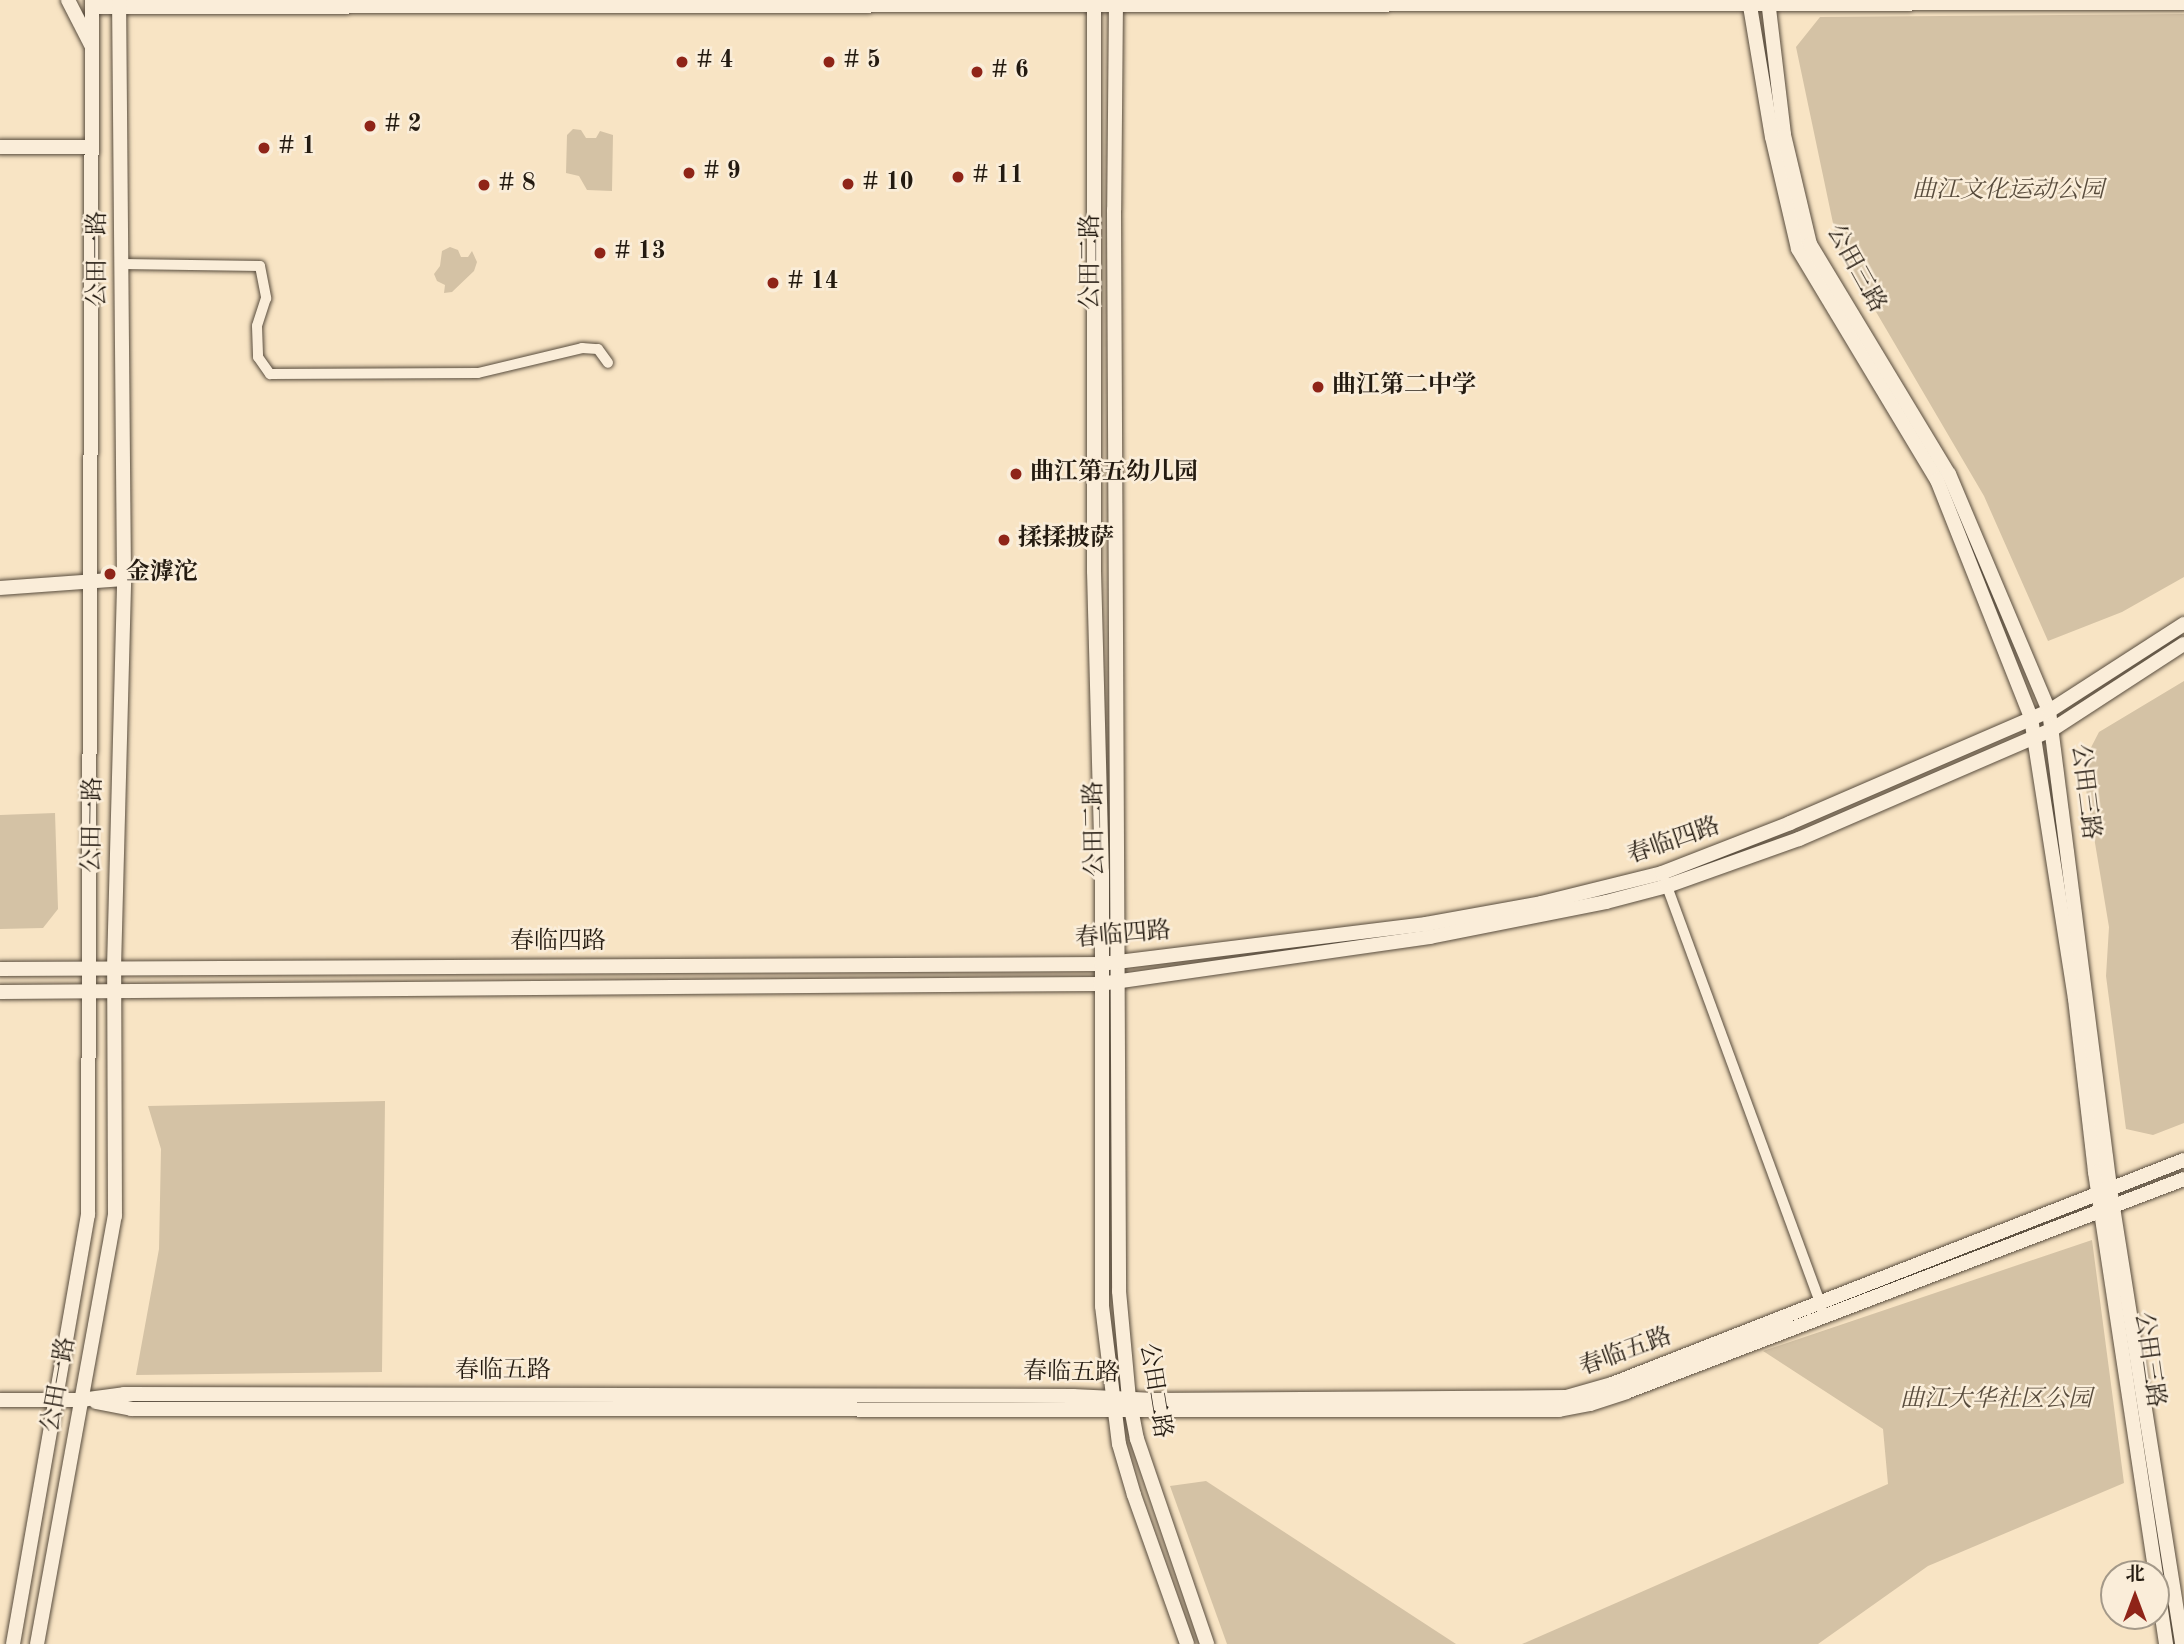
<!DOCTYPE html>
<meta charset="utf-8">
<style>
body{margin:0}
#map{position:relative;width:2184px;height:1644px;overflow:hidden;background:#f8e4c4;font-family:"Old Standard TT","Noto Serif SC",serif}
div>[style]{position:absolute}
.green>*{inset:0;background:#d4c2a5}
.roads{filter:drop-shadow(0 0 2px #584c3d) drop-shadow(0 0 2px #584c3d)}
.street>*{height:10px;margin:-5px;padding:0 5px;transform-origin:5px;border-radius:5px;background:#faedd9}
.secondary>*{height:14px;margin:-7px;padding:0 7px;transform-origin:7px;border-radius:7px;background:#faedd9}
.dots>*{width:19px;height:19px;translate:-50% -50%;box-sizing:border-box;border:4px solid #faedd9;border-radius:50%}
span{translate:-50% -50%;white-space:nowrap;text-align:center;line-height:1.15;-webkit-text-stroke:5px #faedd9;paint-order:stroke}
.poi-label{font-size:24px;color:#231a10;font-weight:700}
.left{translate:0 -50%;text-align:left}
.park-label{font-size:24px;color:#584c3d;font-style:italic}
.street-label{font-size:24px;color:#231a10}
.north{position:absolute;left:2100px;top:1560px;width:70px;height:70px;box-sizing:border-box;background:#faedd9;border:2px solid #a49989;border-radius:50%;rotate:0deg;font-size:19px;font-weight:700;line-height:28px;text-align:center;color:#231a10}
.north::after{content:'';display:block;margin:auto;width:24px;height:32px;background:#8f2418;clip-path:polygon(50% 0,100% 100%,50% 72%,0 100%)}
</style>
<div id="map">
<div class="green">
<div style="clip-path:polygon(2184px 14px,2184px 577px,2122px 612px,2048px 641px,1984px 496px,1838px 247px,1796px 47px,1820px 17px)"></div>
<div style="clip-path:polygon(573px 129px,581px 130px,586px 138px,596px 138px,600px 131px,613px 135px,612px 191px,587px 190px,579px 176px,566px 173px,567px 135px)"></div>
<div style="clip-path:polygon(450px 247px,458px 250px,461px 257px,468px 257px,472px 251px,477px 262px,474px 271px,452px 292px,444px 293px,445px 285px,437px 281px,434px 274px,440px 266px,442px 251px)"></div>
<div style="clip-path:polygon(2184px 681px,2184px 1123px,2153px 1135px,2126px 1129px,2106px 976px,2109px 927px,2082px 765px,2099px 732px)"></div>
<div style="clip-path:polygon(55px 813px,58px 909px,43px 928px,0 929px,0 815px)"></div>
<div style="clip-path:polygon(385px 1101px,382px 1372px,136px 1375px,159px 1249px,161px 1149px,148px 1106px)"></div>
<div style="clip-path:polygon(2092px 1240px,2124px 1483px,1928px 1566px,1818px 1644px,1522px 1644px,1888px 1484px,1883px 1429px,1763px 1351px)"></div>
<div style="clip-path:polygon(1206px 1481px,1456px 1644px,1227px 1644px,1170px 1486px)"></div>
</div>
<div class="roads">
<div class="street">
<div style="left:122px;top:264px;width:138px;rotate:0.8deg"></div>
<div style="left:260px;top:266px;width:33px;rotate:79deg"></div>
<div style="left:266px;top:298px;width:29px;rotate:108deg"></div>
<div style="left:257px;top:326px;width:31px;rotate:88deg"></div>
<div style="left:258px;top:357px;width:21px;rotate:55deg"></div>
<div style="left:270px;top:374px;width:208px;rotate:-0.3deg"></div>
<div style="left:478px;top:373px;width:107px;rotate:-13.5deg"></div>
<div style="left:582px;top:348px;width:16px;rotate:4deg"></div>
<div style="left:598px;top:349px;width:17px;rotate:54deg"></div>
<div style="left:1665px;top:881px;width:454px;rotate:69.8deg"></div>
</div>
<div class="secondary">
<div style="left:68px;top:0;width:51px;rotate:62.9deg"></div>
<div style="left:1094px;top:0;width:571px;rotate:90deg"></div>
<div style="left:1094px;top:571px;width:301px;rotate:88.5deg"></div>
<div style="left:1102px;top:872px;width:434px;rotate:90deg"></div>
<div style="left:1102px;top:1306px;width:139px;rotate:83deg"></div>
<div style="left:1119px;top:1444px;width:53px;rotate:73.6deg"></div>
<div style="left:1134px;top:1495px;width:158px;rotate:70.4deg"></div>
<div style="left:1116px;top:0;width:210px;rotate:90.5deg"></div>
<div style="left:1114px;top:210px;width:1081px;rotate:89.73deg"></div>
<div style="left:1119px;top:1291px;width:107px;rotate:84.7deg"></div>
<div style="left:1129px;top:1398px;width:42px;rotate:79deg"></div>
<div style="left:1137px;top:1439px;width:217px;rotate:71.1deg"></div>
<div style="left:1749px;top:0;width:139px;rotate:80.5deg"></div>
<div style="left:1772px;top:137px;width:115px;rotate:76.9deg"></div>
<div style="left:1798px;top:249px;width:270px;rotate:59deg"></div>
<div style="left:1937px;top:480px;width:256px;rotate:68.4deg"></div>
<div style="left:2031px;top:718px;width:284px;rotate:81.1deg"></div>
<div style="left:2075px;top:999px;width:174px;rotate:83.4deg"></div>
<div style="left:2095px;top:1172px;width:407px;rotate:81.4deg"></div>
<div style="left:1768px;top:0;width:136px;rotate:83.2deg"></div>
<div style="left:1784px;top:135px;width:112px;rotate:76.6deg"></div>
<div style="left:1810px;top:244px;width:269px;rotate:58.9deg"></div>
<div style="left:1949px;top:474px;width:257px;rotate:67.1deg"></div>
<div style="left:2049px;top:711px;width:481px;rotate:82.7deg"></div>
<div style="left:2110px;top:1188px;width:462px;rotate:81deg"></div>
<div style="left:92px;top:7px;width:2092px;rotate:-0.11deg"></div>
<div style="left:0;top:147px;width:91px"></div>
<div style="left:0;top:588px;width:124px;rotate:-4.2deg"></div>
<div style="left:0;top:969px;width:1101px;rotate:-0.26deg"></div>
<div style="left:1101px;top:964px;width:327px;rotate:-7deg"></div>
<div style="left:1426px;top:924px;width:117px;rotate:-10.3deg"></div>
<div style="left:1541px;top:903px;width:125px;rotate:-13.9deg"></div>
<div style="left:1662px;top:873px;width:137px;rotate:-21.3deg"></div>
<div style="left:1790px;top:823px;width:282px;rotate:-23.4deg"></div>
<div style="left:2049px;top:711px;width:161px;rotate:-32.8deg"></div>
<div style="left:0;top:992px;width:1100px;rotate:-0.42deg"></div>
<div style="left:1100px;top:984px;width:333px;rotate:-8.1deg"></div>
<div style="left:1430px;top:937px;width:179px;rotate:-11.2deg"></div>
<div style="left:1606px;top:902px;width:63px;rotate:-14.7deg"></div>
<div style="left:1667px;top:886px;width:140px;rotate:-19.6deg"></div>
<div style="left:1799px;top:839px;width:277px;rotate:-23.4deg"></div>
<div style="left:2053px;top:729px;width:156px;rotate:-33deg"></div>
<div style="left:0;top:1400px;width:81px"></div>
<div style="left:81px;top:1400px;width:43px;rotate:-7.9deg"></div>
<div style="left:124px;top:1394px;width:949px;rotate:0.12deg"></div>
<div style="left:1073px;top:1396px;width:81px;rotate:2.8deg"></div>
<div style="left:1154px;top:1400px;width:412px;rotate:-0.4deg"></div>
<div style="left:1566px;top:1397px;width:48px;rotate:-15.8deg"></div>
<div style="left:1612px;top:1384px;width:614px;rotate:-21.39deg"></div>
<div style="left:96px;top:1402px;width:36px;rotate:11deg"></div>
<div style="left:131px;top:1409px;width:1428px;rotate:0.04deg"></div>
<div style="left:1559px;top:1410px;width:32px;rotate:-11deg"></div>
<div style="left:1590px;top:1404px;width:38px;rotate:-18deg"></div>
<div style="left:1626px;top:1392px;width:597px;rotate:-20.89deg"></div>
<div style="left:2156px;top:1576px;width:69px;rotate:81.6deg"></div>
<div style="left:13px;top:1644px;width:436px;rotate:-80.1deg"></div>
<div style="left:88px;top:1215px;width:1215px;rotate:-89.81deg"></div>
<div style="left:37px;top:1644px;width:435px;rotate:-79.7deg"></div>
<div style="left:115px;top:1216px;width:248px;rotate:-90.2deg"></div>
<div style="left:114px;top:968px;width:389px;rotate:-88.5deg"></div>
<div style="left:124px;top:579px;width:579px;rotate:-90.49deg"></div>
</div>
</div>
<div class="dots">
<div style="left:682px;top:62px;background:#8f2418"></div>
<div style="left:829px;top:62px;background:#8f2418"></div>
<div style="left:977px;top:72px;background:#8f2418"></div>
<div style="left:370px;top:126px;background:#8f2418"></div>
<div style="left:264px;top:148px;background:#8f2418"></div>
<div style="left:689px;top:173px;background:#8f2418"></div>
<div style="left:958px;top:177px;background:#8f2418"></div>
<div style="left:848px;top:184px;background:#8f2418"></div>
<div style="left:484px;top:185px;background:#8f2418"></div>
<div style="left:600px;top:253px;background:#8f2418"></div>
<div style="left:773px;top:283px;background:#8f2418"></div>
<div style="left:1318px;top:387px;background:#8f2418"></div>
<div style="left:1016px;top:474px;background:#8f2418"></div>
<div style="left:1004px;top:540px;background:#8f2418"></div>
<div style="left:110px;top:574px;background:#8f2418"></div>
</div>
<div class="poi-label">
<span class="left" style="left:696px;top:62px"># 4</span>
<span class="left" style="left:843px;top:62px"># 5</span>
<span class="left" style="left:991px;top:72px"># 6</span>
<span class="left" style="left:384px;top:126px"># 2</span>
<span class="left" style="left:278px;top:148px"># 1</span>
<span class="left" style="left:703px;top:173px"># 9</span>
<span class="left" style="left:972px;top:177px"># 11</span>
<span class="left" style="left:862px;top:184px"># 10</span>
<span class="left" style="left:498px;top:185px"># 8</span>
<span class="left" style="left:614px;top:253px"># 13</span>
<span class="left" style="left:787px;top:283px"># 14</span>
<span class="left" style="left:1332px;top:387px">曲江第二中学</span>
<span class="left" style="left:1030px;top:474px">曲江第五幼儿园</span>
<span class="left" style="left:1018px;top:540px">揉揉披萨</span>
<span class="left" style="left:126px;top:574px">金滹沱</span>
</div>
<div class="park-label">
<span style="left:2008px;top:192px">曲江文化运动公园</span>
<span style="left:1996px;top:1401px">曲江大华社区公园</span>
</div>
<div class="street-label">
<span style="left:99px;top:259px;rotate:-90deg">公田一路</span>
<span style="left:1092px;top:262px;rotate:-90deg">公田二路</span>
<span style="left:1855px;top:269px;rotate:61deg">公田三路</span>
<span style="left:2084px;top:792px;rotate:83deg">公田三路</span>
<span style="left:94px;top:825px;rotate:-89deg">公田一路</span>
<span style="left:1096px;top:829px;rotate:-91deg">公田二路</span>
<span style="left:1674px;top:842px;rotate:-19deg">春临四路</span>
<span style="left:1123px;top:936px;rotate:-5deg">春临四路</span>
<span style="left:558px;top:943px">春临四路</span>
<span style="left:1626px;top:1353px;rotate:-20deg">春临五路</span>
<span style="left:2148px;top:1360px;rotate:82deg">公田三路</span>
<span style="left:503px;top:1372px">春临五路</span>
<span style="left:1071px;top:1374px;rotate:1deg">春临五路</span>
<span style="left:60px;top:1385px;rotate:-80deg">公田一路</span>
<span style="left:1154px;top:1391px;rotate:81deg">公田二路</span>
</div>
<div class="north">北</div>
</div>
